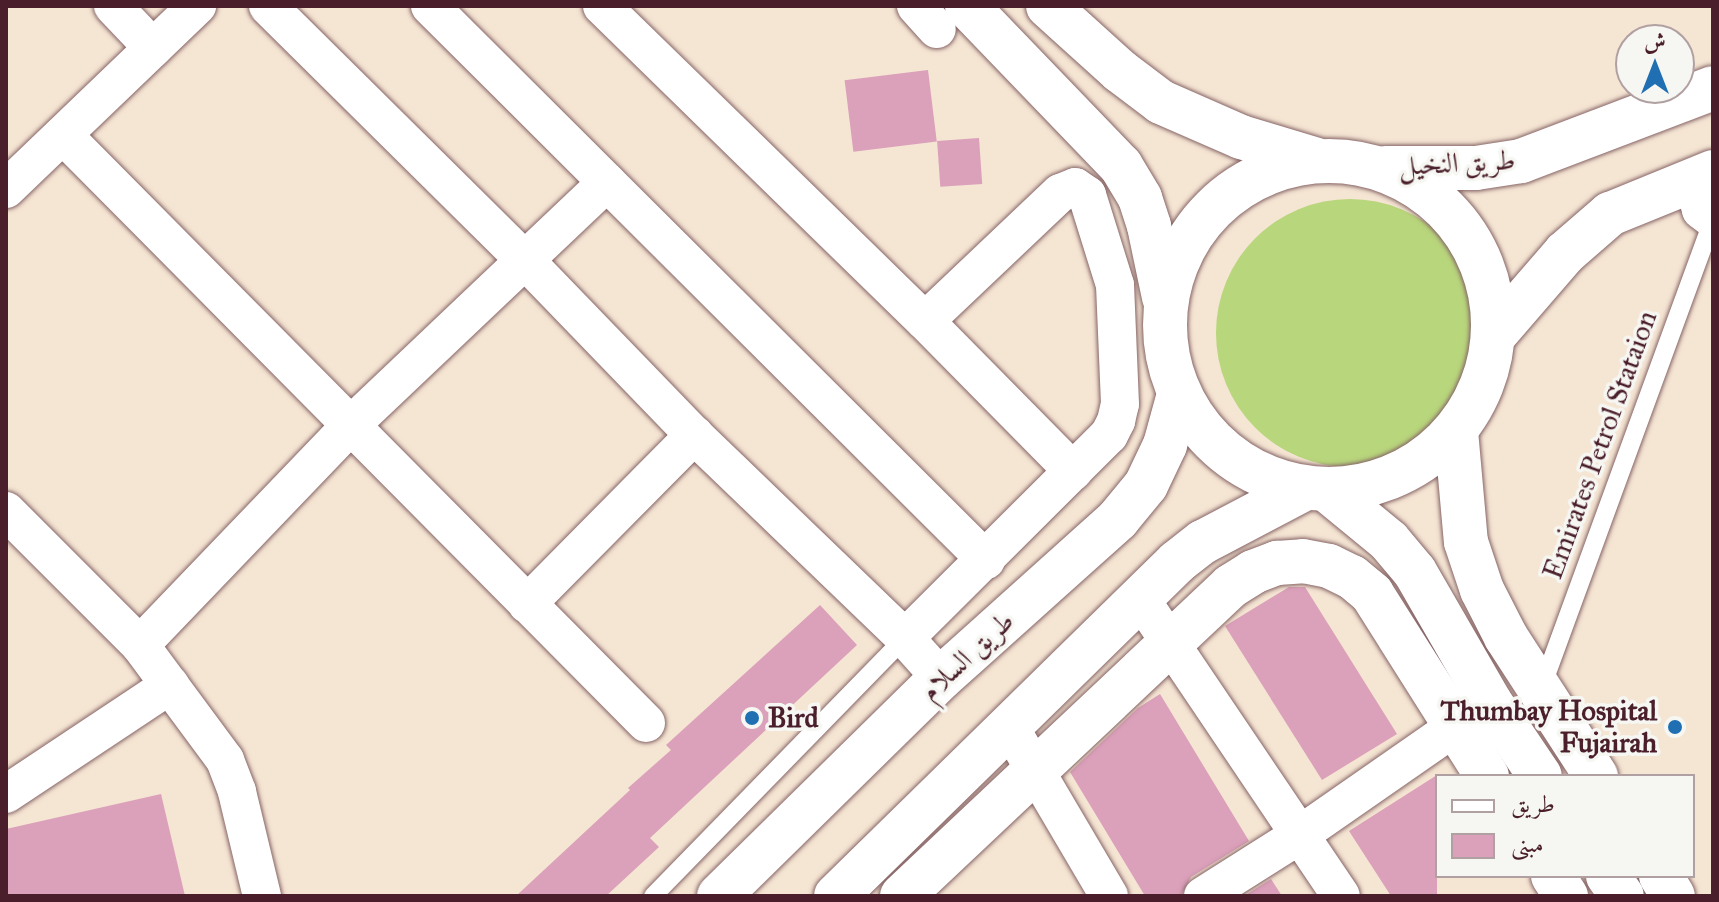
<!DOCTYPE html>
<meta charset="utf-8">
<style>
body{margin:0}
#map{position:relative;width:1719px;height:902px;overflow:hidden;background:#f5e5d3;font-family:"IM FELL Great Primer",Amiri,serif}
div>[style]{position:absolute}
.green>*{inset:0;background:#b8d67c}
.round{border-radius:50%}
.building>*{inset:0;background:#dba0ba;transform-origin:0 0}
.roads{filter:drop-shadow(0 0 2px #866466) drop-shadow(0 0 2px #866466)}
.lane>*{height:18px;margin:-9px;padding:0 9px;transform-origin:9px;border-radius:9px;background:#fff}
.street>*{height:38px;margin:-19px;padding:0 19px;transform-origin:19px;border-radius:19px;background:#fff}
.secondary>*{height:44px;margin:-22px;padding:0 22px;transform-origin:22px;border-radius:22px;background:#fff}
.secondary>.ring{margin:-22px;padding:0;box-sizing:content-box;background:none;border:44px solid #fff;border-radius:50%}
.dots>*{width:22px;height:22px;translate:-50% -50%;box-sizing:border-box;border:4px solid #f6f6f2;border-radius:50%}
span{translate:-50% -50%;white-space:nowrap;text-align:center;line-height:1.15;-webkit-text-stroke:7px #f6f6f2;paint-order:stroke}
.street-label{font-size:28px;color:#4a1f2b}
.poi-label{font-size:28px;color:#4a1f2b;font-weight:700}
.right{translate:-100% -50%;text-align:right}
.left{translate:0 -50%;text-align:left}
.frame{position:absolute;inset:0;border:8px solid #4a1f2b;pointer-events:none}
.legend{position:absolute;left:1435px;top:774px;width:260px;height:104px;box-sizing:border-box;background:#f6f6f2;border:2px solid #b1a0a2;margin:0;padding:10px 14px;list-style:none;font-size:24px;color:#4a1f2b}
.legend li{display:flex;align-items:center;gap:16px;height:40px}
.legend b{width:40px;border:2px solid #b1a0a2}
.north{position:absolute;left:1615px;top:24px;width:80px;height:80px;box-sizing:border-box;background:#f6f6f2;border:2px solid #b1a0a2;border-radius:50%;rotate:0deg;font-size:22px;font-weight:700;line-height:32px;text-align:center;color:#4a1f2b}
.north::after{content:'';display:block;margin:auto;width:28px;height:36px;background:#1f6fb2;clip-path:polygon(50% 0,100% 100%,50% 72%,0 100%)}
</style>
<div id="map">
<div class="green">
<div class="round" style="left:1216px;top:199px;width:268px;height:268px"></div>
</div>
<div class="building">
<div style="left:928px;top:70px;width:72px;height:84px;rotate:83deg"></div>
<div style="left:979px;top:138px;width:46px;height:42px;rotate:86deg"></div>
<div style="clip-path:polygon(1289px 587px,1305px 587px,1397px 734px,1322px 780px,1225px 626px)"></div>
<div style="clip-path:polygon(820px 605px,857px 645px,650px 838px,659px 847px,606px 896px,516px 896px,630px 790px,628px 788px,671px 750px,666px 745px)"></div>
<div style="clip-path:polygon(1160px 694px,1249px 841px,1191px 877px,1181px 896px,1145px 896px,1070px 772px,1138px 708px)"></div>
<div style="clip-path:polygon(1437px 775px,1437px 896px,1391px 896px,1349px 831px)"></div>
<div style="clip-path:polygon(161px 794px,185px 896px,6px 896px,6px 829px)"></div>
<div style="clip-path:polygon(1271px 879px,1282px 896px,1244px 896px)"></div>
</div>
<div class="roads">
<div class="lane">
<div style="left:1543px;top:684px;width:495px;rotate:-69.9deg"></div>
<div style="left:653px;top:896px;width:361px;rotate:-45.7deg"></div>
</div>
<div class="street">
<div style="left:113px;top:6px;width:58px;rotate:46.4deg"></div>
<div style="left:268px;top:6px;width:359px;rotate:44.7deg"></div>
<div style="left:523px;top:258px;width:246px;rotate:46deg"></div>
<div style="left:694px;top:435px;width:293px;rotate:43.9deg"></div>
<div style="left:905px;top:638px;width:54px;rotate:48deg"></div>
<div style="left:430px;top:6px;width:785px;rotate:44.9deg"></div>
<div style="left:602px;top:6px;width:451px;rotate:44.3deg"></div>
<div style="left:925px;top:321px;width:211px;rotate:45.4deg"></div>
<div style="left:916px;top:6px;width:31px;rotate:48deg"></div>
<div style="left:63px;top:135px;width:828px;rotate:45.24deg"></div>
<div style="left:1692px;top:180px;width:31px;rotate:73deg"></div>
<div style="left:1701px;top:210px;width:15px;rotate:37deg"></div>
<div style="left:6px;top:189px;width:265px;rotate:-43.8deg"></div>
<div style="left:6px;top:511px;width:190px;rotate:45deg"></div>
<div style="left:140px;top:645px;width:143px;rotate:53.5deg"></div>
<div style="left:225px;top:760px;width:34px;rotate:69deg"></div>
<div style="left:237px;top:792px;width:107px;rotate:76.5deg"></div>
<div style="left:1140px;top:598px;width:359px;rotate:56deg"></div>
<div style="left:527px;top:604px;width:238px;rotate:-45.3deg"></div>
<div style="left:905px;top:638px;width:288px;rotate:-44.9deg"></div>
<div style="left:1109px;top:435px;width:16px;rotate:-63deg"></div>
<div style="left:1116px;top:421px;width:17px;rotate:-77deg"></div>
<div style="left:1120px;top:404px;width:119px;rotate:-92.4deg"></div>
<div style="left:1115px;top:285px;width:94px;rotate:-107.3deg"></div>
<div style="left:1087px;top:195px;width:14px;rotate:-146deg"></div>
<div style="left:1075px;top:187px;width:16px;rotate:158deg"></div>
<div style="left:1060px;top:193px;width:186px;rotate:136.5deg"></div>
<div style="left:140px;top:645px;width:303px;rotate:-46.2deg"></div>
<div style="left:350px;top:426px;width:354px;rotate:-43.5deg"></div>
<div style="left:1009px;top:726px;width:197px;rotate:59.5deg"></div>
<div style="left:6px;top:794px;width:197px;rotate:-33.6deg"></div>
<div style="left:1203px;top:896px;width:112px;rotate:-32.3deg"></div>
<div style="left:1298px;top:836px;width:221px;rotate:-34.8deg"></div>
</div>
<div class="secondary">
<div style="left:967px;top:6px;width:222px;rotate:46.1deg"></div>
<div style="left:1121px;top:166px;width:37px;rotate:59deg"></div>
<div style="left:1140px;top:198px;width:29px;rotate:72deg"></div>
<div style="left:1149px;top:226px;width:73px;rotate:78.1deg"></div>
<div style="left:1048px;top:6px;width:97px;rotate:42.1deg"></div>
<div style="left:1120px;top:71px;width:51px;rotate:37.1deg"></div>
<div style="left:1161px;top:102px;width:87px;rotate:23.6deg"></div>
<div style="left:1241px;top:137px;width:79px;rotate:16.8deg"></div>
<div class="ring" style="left:1165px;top:161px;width:284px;height:284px"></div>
<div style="left:1385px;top:168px;width:91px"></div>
<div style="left:1476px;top:168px;width:46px;rotate:-8.8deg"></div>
<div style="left:1521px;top:161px;width:205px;rotate:-20.8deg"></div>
<div style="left:1495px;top:334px;width:107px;rotate:-49.2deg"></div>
<div style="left:1565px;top:253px;width:60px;rotate:-40.9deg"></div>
<div style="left:1610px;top:214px;width:111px;rotate:-22.2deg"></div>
<div style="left:1456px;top:431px;width:111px;rotate:84.9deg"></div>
<div style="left:1466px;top:542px;width:51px;rotate:71.6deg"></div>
<div style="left:1482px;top:590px;width:53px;rotate:62.9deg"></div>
<div style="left:1506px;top:637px;width:166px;rotate:57.1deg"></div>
<div style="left:1327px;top:490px;width:80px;rotate:39.4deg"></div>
<div style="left:1389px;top:541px;width:40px;rotate:50deg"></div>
<div style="left:1415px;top:572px;width:150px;rotate:60deg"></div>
<div style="left:1490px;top:702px;width:89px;rotate:56deg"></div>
<div style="left:1553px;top:876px;width:24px;rotate:57deg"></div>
<div style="left:1608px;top:876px;width:24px;rotate:55deg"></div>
<div style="left:1661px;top:876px;width:23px;rotate:59deg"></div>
<div style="left:719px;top:896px;width:311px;rotate:-44.5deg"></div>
<div style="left:941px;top:678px;width:238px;rotate:-41.9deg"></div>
<div style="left:1118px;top:519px;width:44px;rotate:-50.5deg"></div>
<div style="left:1146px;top:485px;width:44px;rotate:-64.6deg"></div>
<div style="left:1165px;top:445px;width:53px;rotate:-74.6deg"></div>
<div style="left:836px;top:896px;width:477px;rotate:-44.4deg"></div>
<div style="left:1177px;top:562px;width:33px;rotate:-38deg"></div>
<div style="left:1203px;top:542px;width:116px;rotate:-27.7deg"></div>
<div style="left:902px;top:896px;width:452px;rotate:-43.3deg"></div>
<div style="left:1231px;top:586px;width:26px;rotate:-32deg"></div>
<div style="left:1253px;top:572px;width:26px;rotate:-21deg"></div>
<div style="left:1277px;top:563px;width:26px;rotate:-4deg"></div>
<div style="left:1303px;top:561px;width:26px;rotate:11deg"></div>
<div style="left:1329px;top:566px;width:25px;rotate:26deg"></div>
<div style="left:1352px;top:577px;width:26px;rotate:40deg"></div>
<div style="left:1372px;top:594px;width:215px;rotate:57.7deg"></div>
</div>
</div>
<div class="dots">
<div style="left:752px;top:718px;background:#1f6fb2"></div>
<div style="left:1675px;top:727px;background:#1f6fb2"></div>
</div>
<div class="street-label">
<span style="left:1457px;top:163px;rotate:-3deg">طريق النخيل</span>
<span style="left:1600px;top:445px;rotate:-70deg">Emirates Petrol Stataion</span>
<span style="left:967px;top:656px;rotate:-43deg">طريق السلام</span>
</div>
<div class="poi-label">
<span class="right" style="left:1657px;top:727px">Thumbay Hospital<br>Fujairah</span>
<span class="left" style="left:768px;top:718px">Bird</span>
</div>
<div class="frame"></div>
<ul class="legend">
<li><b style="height:10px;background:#fff"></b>طريق</li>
<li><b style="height:22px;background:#dba0ba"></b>مبنى</li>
</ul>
<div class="north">ش</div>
</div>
